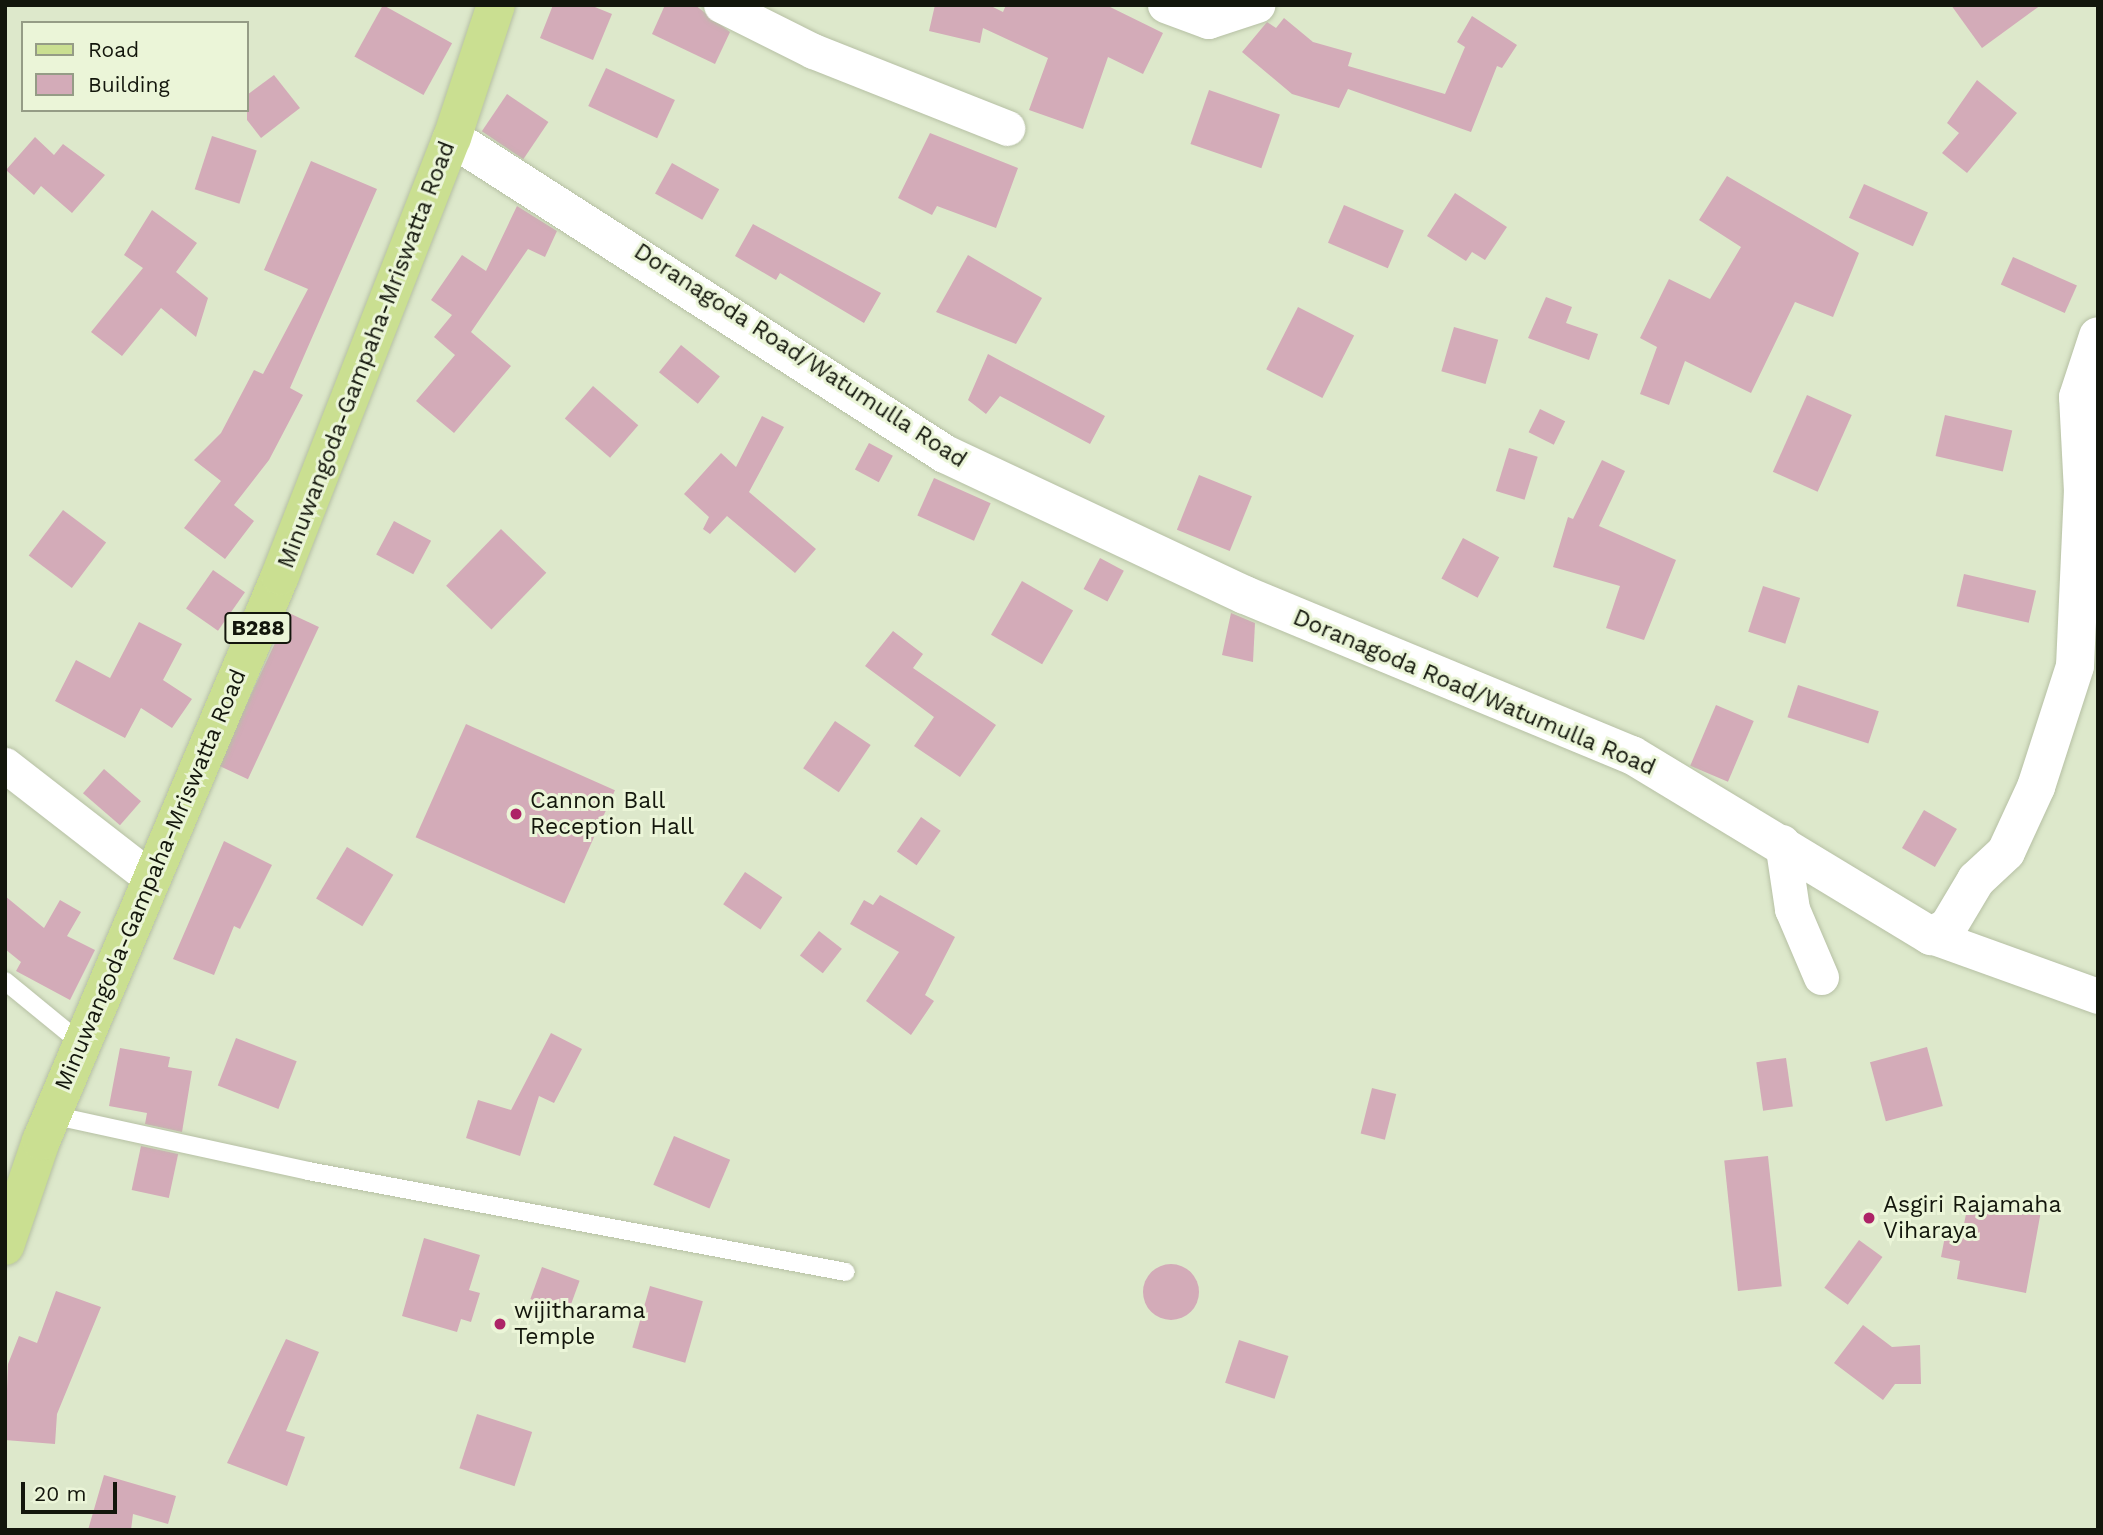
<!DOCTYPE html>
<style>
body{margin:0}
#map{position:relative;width:2103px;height:1535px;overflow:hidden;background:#dde8cb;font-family:"Work Sans",sans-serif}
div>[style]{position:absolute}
.building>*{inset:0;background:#d3abb8;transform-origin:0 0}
.round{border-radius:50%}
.roads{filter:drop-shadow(0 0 2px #b6c0a4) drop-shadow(0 0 2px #b6c0a4)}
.lane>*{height:18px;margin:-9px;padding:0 9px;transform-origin:9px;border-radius:9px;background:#fff}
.street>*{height:35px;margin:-17.5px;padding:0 17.5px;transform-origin:17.5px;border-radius:17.5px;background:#fff}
.secondary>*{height:38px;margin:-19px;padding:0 19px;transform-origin:19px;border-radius:19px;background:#fff}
.primary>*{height:38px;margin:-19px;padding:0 19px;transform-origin:19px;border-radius:19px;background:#cadf91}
.dots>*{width:19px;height:19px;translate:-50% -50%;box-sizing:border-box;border:4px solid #ebf5d8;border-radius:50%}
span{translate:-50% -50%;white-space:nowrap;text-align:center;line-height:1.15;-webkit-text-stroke:6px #ebf5d8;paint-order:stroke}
.shield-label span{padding:2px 5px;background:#ebf5d8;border:2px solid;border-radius:5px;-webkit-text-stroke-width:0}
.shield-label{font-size:21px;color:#13160c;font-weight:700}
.street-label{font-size:23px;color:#13160c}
.poi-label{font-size:23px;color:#13160c}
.left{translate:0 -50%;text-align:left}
.frame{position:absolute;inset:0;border:7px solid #13160c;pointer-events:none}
.legend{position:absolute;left:21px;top:21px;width:228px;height:91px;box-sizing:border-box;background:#ebf5d8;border:2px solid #959c86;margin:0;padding:9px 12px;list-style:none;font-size:21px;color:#13160c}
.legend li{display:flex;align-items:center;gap:14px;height:35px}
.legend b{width:35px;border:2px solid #959c86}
.scale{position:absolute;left:21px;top:1482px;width:96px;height:32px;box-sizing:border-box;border:4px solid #13160c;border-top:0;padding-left:9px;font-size:21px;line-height:24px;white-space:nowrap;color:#13160c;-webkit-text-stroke:5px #ebf5d8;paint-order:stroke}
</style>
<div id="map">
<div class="building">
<div style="left:383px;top:5px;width:79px;height:59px;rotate:29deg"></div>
<div style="clip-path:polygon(553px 5px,590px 5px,612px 14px,593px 60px,540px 38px)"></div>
<div style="clip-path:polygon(665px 5px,695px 5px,730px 32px,715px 64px,652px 34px)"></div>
<div style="clip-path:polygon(935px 5px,989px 5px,1003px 12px,1006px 5px,1106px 5px,1163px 33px,1143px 74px,1108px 57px,1083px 129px,1029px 110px,1048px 58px,983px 28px,980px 43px,929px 31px)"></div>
<div style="clip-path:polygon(1951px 5px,2041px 5px,1982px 48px)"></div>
<div style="clip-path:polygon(1472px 16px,1517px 45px,1502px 68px,1497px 66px,1471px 132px,1348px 89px,1339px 108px,1292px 94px,1242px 52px,1267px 22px,1276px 28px,1284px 18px,1313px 42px,1352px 53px,1348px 66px,1445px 94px,1465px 47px,1457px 42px)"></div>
<div style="left:606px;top:68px;width:76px;height:42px;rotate:25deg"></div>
<div style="clip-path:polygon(274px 75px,300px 108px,261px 138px,247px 120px,247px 95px)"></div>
<div style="clip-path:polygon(1977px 80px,2017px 113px,1967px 173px,1942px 153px,1959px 133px,1947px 123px)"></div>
<div style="left:1209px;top:90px;width:75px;height:57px;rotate:19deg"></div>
<div style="left:507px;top:94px;width:50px;height:45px;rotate:34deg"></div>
<div style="clip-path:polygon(930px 133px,1018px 168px,996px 228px,937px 206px,932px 215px,898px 198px)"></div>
<div style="left:212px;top:136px;width:47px;height:56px;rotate:18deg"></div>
<div style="clip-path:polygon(35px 137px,54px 155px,63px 144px,105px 175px,72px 213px,41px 186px,34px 195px,6px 170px)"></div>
<div style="clip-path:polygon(311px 161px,377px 189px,290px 388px,303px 395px,269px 460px,234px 505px,254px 521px,225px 559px,184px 528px,221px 481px,194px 460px,221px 433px,254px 370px,263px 374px,308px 289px,264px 270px)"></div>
<div style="left:672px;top:163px;width:54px;height:35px;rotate:29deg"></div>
<div style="clip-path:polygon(1727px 176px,1859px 253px,1833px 317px,1795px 302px,1751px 393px,1685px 361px,1669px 405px,1640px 394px,1657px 347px,1640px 338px,1669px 279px,1710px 299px,1741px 247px,1699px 220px)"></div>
<div style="left:1864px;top:184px;width:70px;height:37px;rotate:24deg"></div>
<div style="clip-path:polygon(1455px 193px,1507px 227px,1485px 260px,1472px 252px,1466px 261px,1427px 236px)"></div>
<div style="left:1344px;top:205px;width:65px;height:41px;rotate:23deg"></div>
<div style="clip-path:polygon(517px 206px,557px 231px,545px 257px,528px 249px,471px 332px,511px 366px,454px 433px,416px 401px,455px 355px,434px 337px,452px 315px,431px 300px,462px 255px,486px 271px)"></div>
<div style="clip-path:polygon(152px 210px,197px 243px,176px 272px,208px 298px,196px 337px,161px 308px,122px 356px,91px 332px,143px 268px,124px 255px)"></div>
<div style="clip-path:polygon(753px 224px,881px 293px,864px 323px,780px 273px,776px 280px,735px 256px)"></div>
<div style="clip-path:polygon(968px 255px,1042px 298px,1016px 344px,936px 312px)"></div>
<div style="left:2013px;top:257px;width:70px;height:30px;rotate:24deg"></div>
<div style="clip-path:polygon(1546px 297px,1572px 307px,1566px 323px,1598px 334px,1589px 360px,1528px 338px)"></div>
<div style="left:1298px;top:307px;width:63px;height:70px;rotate:27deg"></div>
<div style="left:1454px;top:327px;width:46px;height:46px;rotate:16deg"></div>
<div style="left:681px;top:345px;width:50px;height:35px;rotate:39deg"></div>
<div style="clip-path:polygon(988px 354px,1105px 416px,1090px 444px,1000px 396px,986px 414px,968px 400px)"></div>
<div style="left:593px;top:386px;width:60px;height:43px;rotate:41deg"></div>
<div style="left:1807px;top:395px;width:49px;height:84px;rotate:24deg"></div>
<div style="left:1540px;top:409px;width:28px;height:26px;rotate:26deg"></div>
<div style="left:1945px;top:415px;width:69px;height:42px;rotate:13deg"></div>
<div style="clip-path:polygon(762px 416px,784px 427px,749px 492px,816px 549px,795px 573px,727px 516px,710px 534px,703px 529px,709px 517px,684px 494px,721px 453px,736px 467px)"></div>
<div style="left:869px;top:443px;width:27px;height:30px;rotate:28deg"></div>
<div style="left:1509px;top:448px;width:30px;height:45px;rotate:17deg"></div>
<div style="clip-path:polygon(1602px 460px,1625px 471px,1599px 526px,1676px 560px,1644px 640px,1606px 628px,1620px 586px,1553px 567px,1568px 517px,1573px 519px)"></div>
<div style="left:1199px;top:475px;width:57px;height:59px;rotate:22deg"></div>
<div style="left:934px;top:478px;width:62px;height:41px;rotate:24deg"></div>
<div style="left:63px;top:510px;width:54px;height:57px;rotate:37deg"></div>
<div style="left:394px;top:521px;width:42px;height:38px;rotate:28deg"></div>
<div style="left:501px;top:529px;width:63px;height:79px;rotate:44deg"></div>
<div style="left:1463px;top:538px;width:41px;height:46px;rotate:28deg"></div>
<div style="left:1100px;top:558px;width:27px;height:35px;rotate:28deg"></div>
<div style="left:213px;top:570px;width:39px;height:47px;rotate:35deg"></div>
<div style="left:1964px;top:574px;width:74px;height:33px;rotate:13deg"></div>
<div style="left:1022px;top:581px;width:59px;height:62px;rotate:30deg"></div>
<div style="left:1763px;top:586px;width:39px;height:48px;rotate:18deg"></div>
<div style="left:289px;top:613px;width:33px;height:168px;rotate:25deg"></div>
<div style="clip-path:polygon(1231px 613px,1255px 623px,1253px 662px,1222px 655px)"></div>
<div style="clip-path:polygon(139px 622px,182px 644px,163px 680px,192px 699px,172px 728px,141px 708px,125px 738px,55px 701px,76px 660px,110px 678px)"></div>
<div style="clip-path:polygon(893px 631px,923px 654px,913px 668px,996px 725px,960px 777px,914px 746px,934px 717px,865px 666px)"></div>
<div style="left:1798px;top:685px;width:85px;height:34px;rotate:18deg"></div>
<div style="left:1716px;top:705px;width:41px;height:66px;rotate:23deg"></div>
<div style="left:835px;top:721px;width:43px;height:57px;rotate:34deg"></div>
<div style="left:466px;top:724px;width:163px;height:124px;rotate:24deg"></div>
<div style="left:104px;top:769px;width:49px;height:32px;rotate:41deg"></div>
<div style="left:1924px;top:810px;width:38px;height:44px;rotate:30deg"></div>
<div style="left:921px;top:817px;width:24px;height:42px;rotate:35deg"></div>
<div style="clip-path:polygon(224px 841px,272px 865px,240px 929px,234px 926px,214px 975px,173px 959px)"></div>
<div style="left:347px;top:847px;width:54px;height:60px;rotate:31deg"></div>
<div style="left:745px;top:872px;width:45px;height:39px;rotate:34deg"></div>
<div style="clip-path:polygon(880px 895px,955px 937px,925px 995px,934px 1001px,911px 1035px,866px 1001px,899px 952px,850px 924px,864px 900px,873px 905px)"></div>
<div style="clip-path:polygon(5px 896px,44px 928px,60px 900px,81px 912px,67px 936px,95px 950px,70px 1000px,16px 971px,21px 962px,5px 949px)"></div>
<div style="left:819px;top:931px;width:29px;height:31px;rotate:38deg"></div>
<div style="clip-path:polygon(551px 1033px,582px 1049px,554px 1103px,539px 1096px,520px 1156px,466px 1138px,478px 1100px,511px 1110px)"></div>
<div style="left:236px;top:1038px;width:65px;height:51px;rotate:21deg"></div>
<div style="left:1927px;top:1047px;width:61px;height:59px;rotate:75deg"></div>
<div style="clip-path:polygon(120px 1048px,170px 1057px,168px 1067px,192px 1071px,182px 1132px,145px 1124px,147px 1113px,109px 1106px)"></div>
<div style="left:1786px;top:1058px;width:49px;height:30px;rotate:82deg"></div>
<div style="left:1372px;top:1088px;width:25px;height:47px;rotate:14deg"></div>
<div style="left:674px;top:1136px;width:61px;height:53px;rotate:23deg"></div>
<div style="left:141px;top:1146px;width:38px;height:45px;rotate:12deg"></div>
<div style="left:1768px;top:1156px;width:131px;height:44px;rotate:84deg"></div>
<div style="clip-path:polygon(1993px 1201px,2041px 1211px,2026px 1293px,1957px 1279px,1960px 1261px,1941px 1257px,1947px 1226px,1963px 1229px,1968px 1204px,1992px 1209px)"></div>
<div style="clip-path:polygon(424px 1238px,480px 1255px,469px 1290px,480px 1293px,471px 1322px,461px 1319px,457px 1332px,402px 1316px)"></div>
<div style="left:1859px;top:1240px;width:29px;height:59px;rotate:36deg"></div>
<div class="round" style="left:1143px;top:1264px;width:56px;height:56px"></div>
<div style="left:542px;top:1267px;width:40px;height:34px;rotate:20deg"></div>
<div style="left:650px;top:1286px;width:55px;height:64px;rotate:16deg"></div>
<div style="clip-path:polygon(56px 1291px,101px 1307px,57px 1414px,55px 1444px,5px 1440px,8px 1364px,19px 1336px,37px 1343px)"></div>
<div style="clip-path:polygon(1863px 1325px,1892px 1347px,1920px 1345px,1921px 1384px,1895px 1384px,1883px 1400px,1834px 1363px)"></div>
<div style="clip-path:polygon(286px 1339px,319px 1352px,286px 1431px,305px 1437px,287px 1486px,227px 1463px)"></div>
<div style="left:1239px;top:1340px;width:52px;height:45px;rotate:18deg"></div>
<div style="left:477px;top:1414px;width:58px;height:57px;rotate:18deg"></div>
<div style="clip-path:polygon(104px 1475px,176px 1496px,168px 1524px,133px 1514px,131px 1530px,88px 1530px)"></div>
</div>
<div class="roads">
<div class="lane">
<div style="left:5px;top:981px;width:99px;rotate:39.3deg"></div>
<div style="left:52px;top:1115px;width:262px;rotate:12.3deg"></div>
<div style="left:308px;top:1171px;width:547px;rotate:10.63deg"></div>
</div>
<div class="street">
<div style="left:721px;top:5px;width:103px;rotate:26.6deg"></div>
<div style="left:813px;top:51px;width:209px;rotate:21.6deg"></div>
<div style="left:1165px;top:5px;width:46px;rotate:20.4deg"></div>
<div style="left:1208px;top:21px;width:52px;rotate:-18.1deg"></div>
<div style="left:5px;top:765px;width:186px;rotate:37.8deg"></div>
<div style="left:1782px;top:842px;width:68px;rotate:81.5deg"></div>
<div style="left:1792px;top:909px;width:74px;rotate:66.9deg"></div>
<div style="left:1931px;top:936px;width:177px;rotate:19.8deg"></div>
</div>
<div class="secondary">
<div style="left:452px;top:138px;width:586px;rotate:32.66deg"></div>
<div style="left:945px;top:454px;width:331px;rotate:25.2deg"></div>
<div style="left:1245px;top:595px;width:419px;rotate:22.5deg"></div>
<div style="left:1632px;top:755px;width:350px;rotate:31.2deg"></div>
<div style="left:1931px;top:936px;width:19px;rotate:-28deg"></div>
<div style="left:1948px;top:927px;width:55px;rotate:-59.2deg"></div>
<div style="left:1976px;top:880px;width:41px;rotate:-43deg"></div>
<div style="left:2006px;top:852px;width:72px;rotate:-65.2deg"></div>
<div style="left:2036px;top:787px;width:127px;rotate:-72.1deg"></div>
<div style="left:2075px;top:666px;width:174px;rotate:-87.4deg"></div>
<div style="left:2083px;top:492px;width:95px;rotate:-93deg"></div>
<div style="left:2078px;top:397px;width:64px;rotate:-71.8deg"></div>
</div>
<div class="primary">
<div style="left:5px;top:1246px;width:111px;rotate:-71.1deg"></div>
<div style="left:41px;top:1141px;width:613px;rotate:-67.07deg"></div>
<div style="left:280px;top:576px;width:471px;rotate:-68.6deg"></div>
<div style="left:452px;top:138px;width:140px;rotate:-71.7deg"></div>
</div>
</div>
<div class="dots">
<div style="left:516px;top:814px;background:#ad2467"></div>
<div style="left:1869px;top:1218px;background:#ad2467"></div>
<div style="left:500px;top:1324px;background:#ad2467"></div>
</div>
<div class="shield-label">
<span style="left:258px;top:628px">B288</span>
</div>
<div class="street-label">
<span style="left:367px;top:355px;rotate:-69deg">Minuwangoda-Gampaha-Mriswatta Road</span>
<span style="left:800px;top:356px;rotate:33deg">Doranagoda Road/Watumulla Road</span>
<span style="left:1474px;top:693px;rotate:23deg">Doranagoda Road/Watumulla Road</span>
<span style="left:151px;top:880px;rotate:-67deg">Minuwangoda-Gampaha-Mriswatta Road</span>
</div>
<div class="poi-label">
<span class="left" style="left:530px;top:814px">Cannon Ball<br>Reception Hall</span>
<span class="left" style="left:1883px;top:1218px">Asgiri Rajamaha<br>Viharaya</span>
<span class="left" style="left:514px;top:1324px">wijitharama<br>Temple</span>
</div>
<div class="frame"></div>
<ul class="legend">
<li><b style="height:9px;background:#cadf91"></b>Road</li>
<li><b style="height:19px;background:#d3abb8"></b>Building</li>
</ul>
<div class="scale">20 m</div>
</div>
